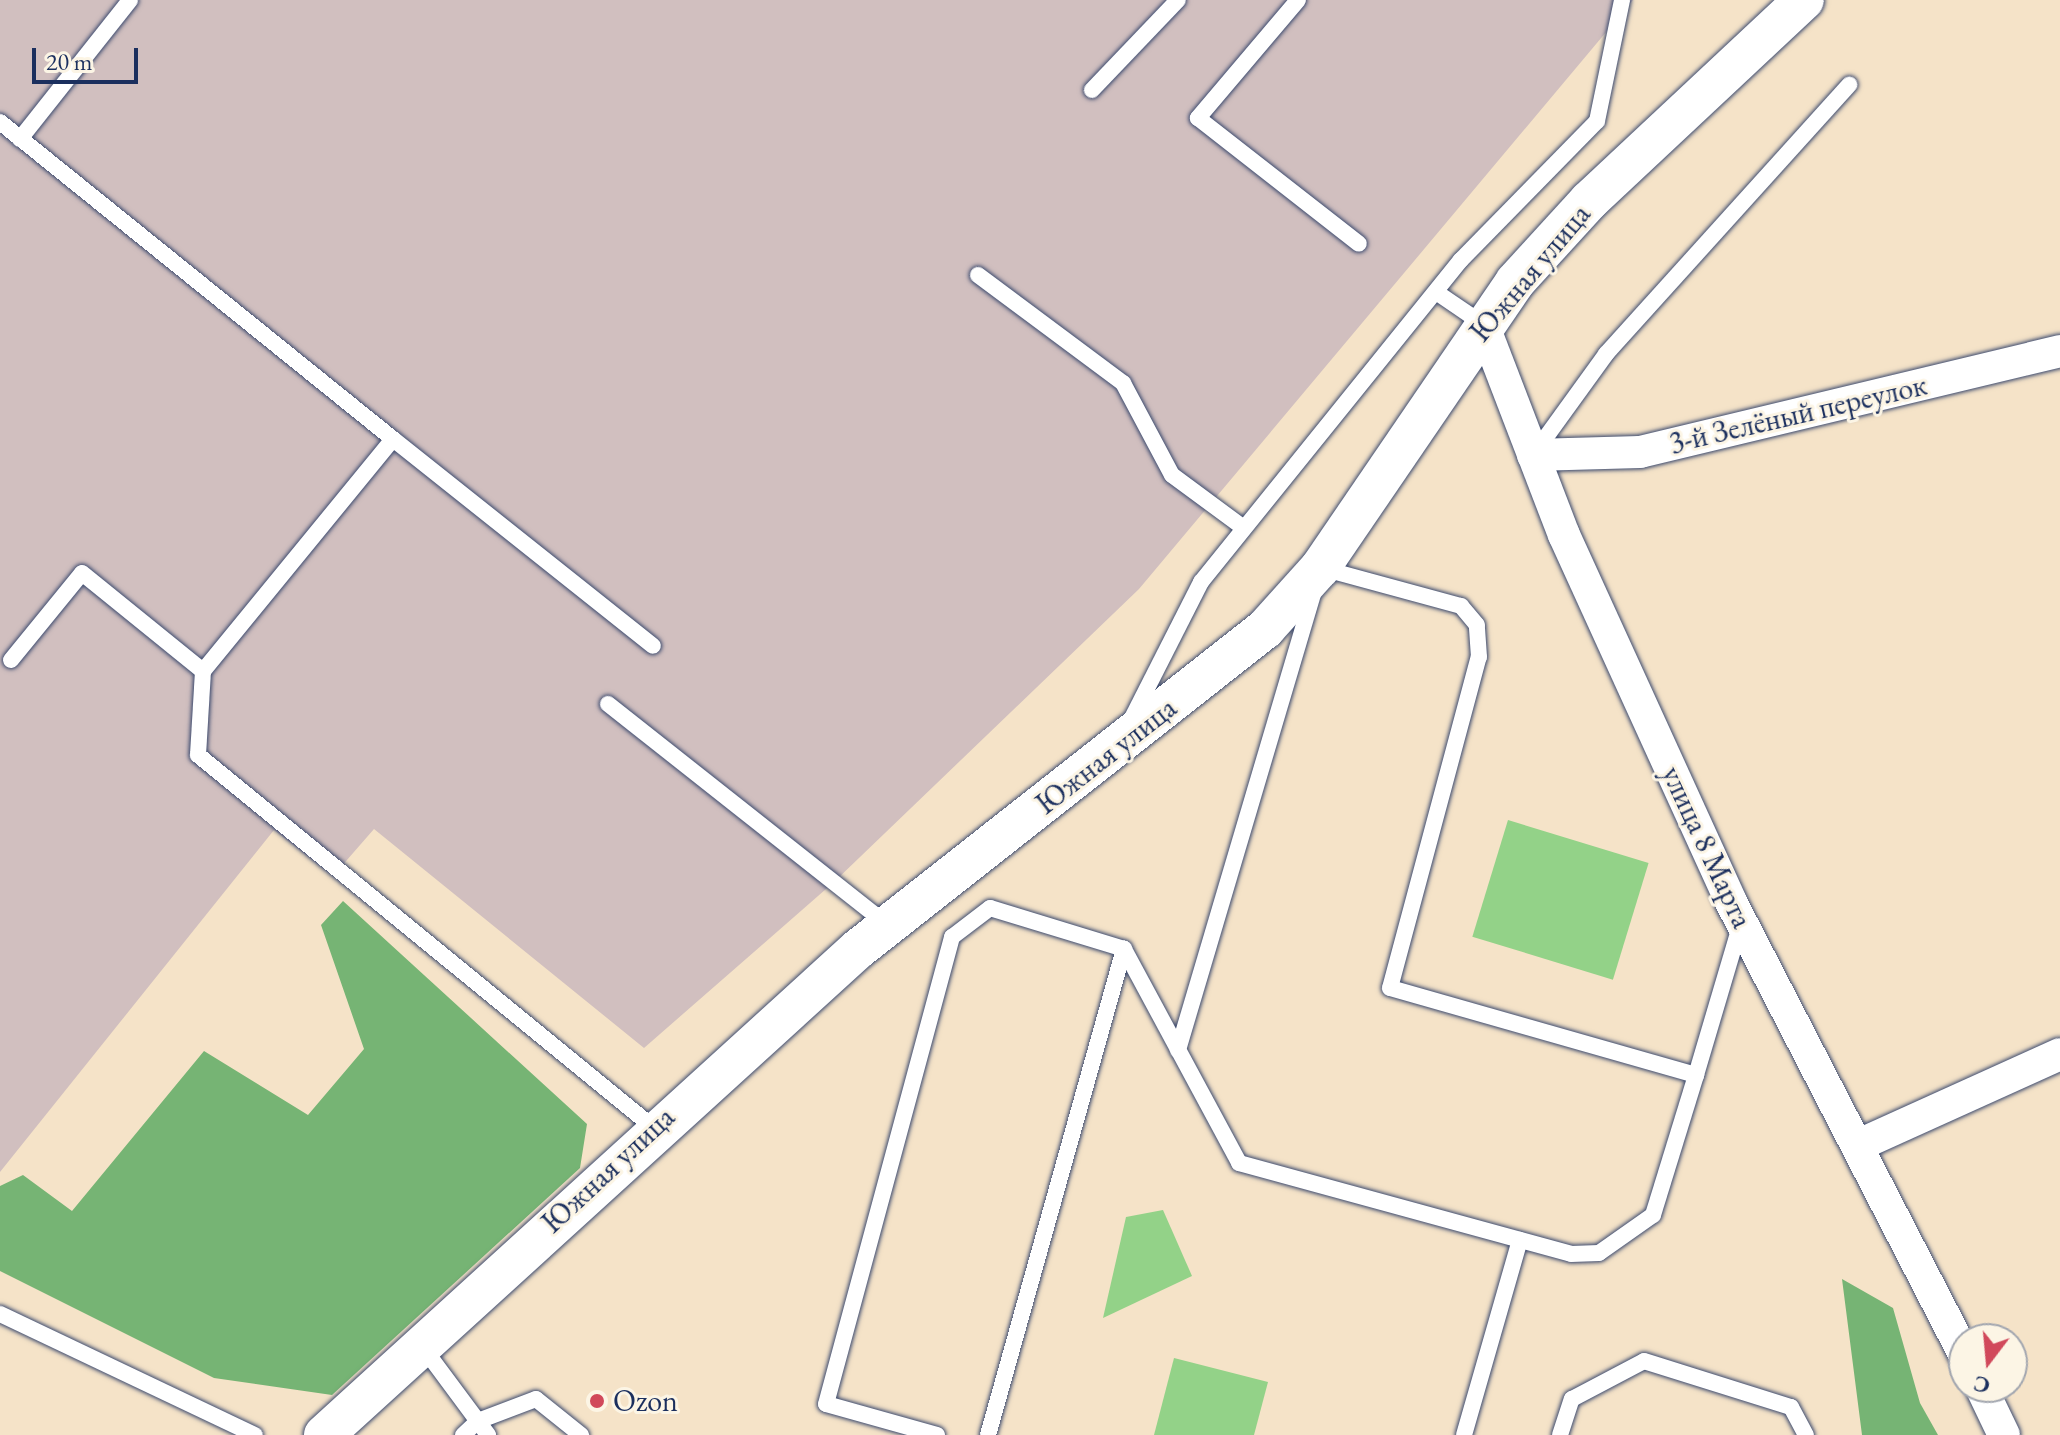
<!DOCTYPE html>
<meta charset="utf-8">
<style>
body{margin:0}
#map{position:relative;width:2060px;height:1435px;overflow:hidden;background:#f5e3c8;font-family:"EB Garamond",serif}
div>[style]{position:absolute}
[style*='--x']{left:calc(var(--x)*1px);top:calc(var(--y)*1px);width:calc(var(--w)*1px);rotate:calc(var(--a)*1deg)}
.industrial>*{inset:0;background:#d1bfbf}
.green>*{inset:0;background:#93d288;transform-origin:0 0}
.forest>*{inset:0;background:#76b474}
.roads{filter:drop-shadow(0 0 2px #3c4a6e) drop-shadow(0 0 2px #3c4a6e)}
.service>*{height:16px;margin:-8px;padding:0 8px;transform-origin:8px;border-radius:8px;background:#fff}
.minor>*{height:32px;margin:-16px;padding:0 16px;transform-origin:16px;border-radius:16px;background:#fff}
.tertiary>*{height:40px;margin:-20px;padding:0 20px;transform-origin:20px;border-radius:20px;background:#fff}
.dots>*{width:22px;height:22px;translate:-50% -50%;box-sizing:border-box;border:4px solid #fcf5e5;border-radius:50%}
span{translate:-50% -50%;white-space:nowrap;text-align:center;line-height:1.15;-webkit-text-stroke:6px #fcf5e5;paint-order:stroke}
.street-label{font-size:30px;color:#1b2f5e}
.poi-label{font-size:30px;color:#1b2f5e}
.left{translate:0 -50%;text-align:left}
.north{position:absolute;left:1948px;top:1323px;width:80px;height:80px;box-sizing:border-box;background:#fcf5e5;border:2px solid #a2a6af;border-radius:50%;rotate:196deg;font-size:22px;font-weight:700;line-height:32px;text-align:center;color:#1b2f5e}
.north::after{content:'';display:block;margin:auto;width:28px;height:36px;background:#d1495b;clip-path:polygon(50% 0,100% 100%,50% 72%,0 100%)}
.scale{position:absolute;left:32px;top:48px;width:106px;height:36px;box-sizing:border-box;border:4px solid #1b2f5e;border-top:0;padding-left:10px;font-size:24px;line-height:28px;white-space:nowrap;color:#1b2f5e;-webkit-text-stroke:6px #fcf5e5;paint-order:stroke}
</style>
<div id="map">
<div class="industrial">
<div style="clip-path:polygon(0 0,1633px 0,1139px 589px,834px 882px,644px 1048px,374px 829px,333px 876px,274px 830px,0 1172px)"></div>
</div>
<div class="green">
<div style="left:1508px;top:820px;width:147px;height:122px;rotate:17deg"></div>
<div style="clip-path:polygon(1163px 1210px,1192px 1276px,1103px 1318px,1126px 1217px)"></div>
<div style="clip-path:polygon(1174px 1358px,1268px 1382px,1254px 1435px,1154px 1435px)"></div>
</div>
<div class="forest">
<div style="clip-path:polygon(343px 901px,587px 1124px,580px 1168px,332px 1395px,214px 1378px,0 1271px,0 1186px,23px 1175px,72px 1211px,204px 1051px,308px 1115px,364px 1049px,321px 925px)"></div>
<div style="clip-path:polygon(1842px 1279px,1893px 1308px,1920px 1403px,1938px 1435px,1862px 1435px)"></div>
</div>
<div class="roads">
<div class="service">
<div style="--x:1298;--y:0;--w:155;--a:130.3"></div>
<div style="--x:1198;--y:118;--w:204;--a:38"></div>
<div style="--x:1092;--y:90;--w:124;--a:-46.3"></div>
<div style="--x:0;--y:122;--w:505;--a:38.89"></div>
<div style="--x:393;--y:439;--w:300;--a:129.3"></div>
<div style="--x:203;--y:671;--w:84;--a:93.4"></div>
<div style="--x:198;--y:755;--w:589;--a:39.28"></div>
<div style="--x:20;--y:139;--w:177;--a:-51.6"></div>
<div style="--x:978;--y:275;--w:181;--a:36.7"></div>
<div style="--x:1123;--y:383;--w:104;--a:62"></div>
<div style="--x:1172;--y:475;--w:89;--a:36.4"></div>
<div style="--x:1436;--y:292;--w:57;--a:34.2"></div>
<div style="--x:393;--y:439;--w:332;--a:38.5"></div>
<div style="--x:1533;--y:455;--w:125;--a:-54.1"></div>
<div style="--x:1606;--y:354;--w:363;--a:-47.9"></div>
<div style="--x:11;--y:660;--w:112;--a:-50.8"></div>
<div style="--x:82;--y:573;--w:156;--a:39"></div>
<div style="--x:608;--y:704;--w:355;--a:38.3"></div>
<div style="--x:1131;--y:720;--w:155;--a:-63.1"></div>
<div style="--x:1201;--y:582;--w:414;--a:-51.1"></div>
<div style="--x:1461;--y:260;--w:194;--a:-45.6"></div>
<div style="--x:1597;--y:121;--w:124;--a:-78.3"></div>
<div style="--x:1178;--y:1050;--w:477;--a:-73.5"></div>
<div style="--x:1696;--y:1075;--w:159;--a:-73.5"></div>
<div style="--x:0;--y:1314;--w:282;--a:25.4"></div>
<div style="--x:422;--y:1346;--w:111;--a:53.4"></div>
<div style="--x:463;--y:1435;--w:21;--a:-43"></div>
<div style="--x:478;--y:1421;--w:62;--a:-20.8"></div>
<div style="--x:536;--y:1399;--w:58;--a:38.7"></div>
<div style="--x:937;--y:1435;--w:115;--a:-164.4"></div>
<div style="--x:826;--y:1404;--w:484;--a:-74.9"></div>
<div style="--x:952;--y:937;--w:48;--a:-37.3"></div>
<div style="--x:990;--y:908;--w:140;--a:17"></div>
<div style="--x:1124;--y:949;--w:243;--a:61.7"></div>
<div style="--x:1239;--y:1163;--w:344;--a:15.3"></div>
<div style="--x:1571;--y:1254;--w:28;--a:-2"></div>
<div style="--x:1599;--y:1253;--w:66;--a:-35.1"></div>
<div style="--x:1653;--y:1215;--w:146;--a:-72.9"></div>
<div style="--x:1696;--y:1075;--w:318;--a:-164.1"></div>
<div style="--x:1390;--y:988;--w:343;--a:-75"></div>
<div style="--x:1479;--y:657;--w:32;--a:-94"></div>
<div style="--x:1477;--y:625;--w:25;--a:-130"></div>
<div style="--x:1461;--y:606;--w:145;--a:-164.8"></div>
<div style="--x:988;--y:1435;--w:505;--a:-74.37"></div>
<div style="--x:1464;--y:1435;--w:203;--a:-74"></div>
<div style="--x:1560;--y:1435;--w:38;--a:-72"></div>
<div style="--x:1572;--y:1399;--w:81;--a:-27.8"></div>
<div style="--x:1644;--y:1361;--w:154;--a:17.4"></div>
<div style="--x:1791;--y:1407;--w:32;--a:62"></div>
</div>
<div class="minor">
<div style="--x:1483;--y:324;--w:226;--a:69"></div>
<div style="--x:1564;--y:535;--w:403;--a:65.5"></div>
<div style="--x:1731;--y:902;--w:509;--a:62.73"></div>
<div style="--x:1533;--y:455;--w:107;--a:-1.6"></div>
<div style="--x:1640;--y:452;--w:432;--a:-13.5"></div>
<div style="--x:1861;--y:1144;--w:218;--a:-24.3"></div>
<div style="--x:1981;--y:1387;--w:53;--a:64.4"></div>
</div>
<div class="tertiary">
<div style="--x:324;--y:1435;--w:722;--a:-42.31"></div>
<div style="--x:858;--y:949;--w:518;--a:-38.18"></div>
<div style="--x:1265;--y:629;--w:82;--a:-48"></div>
<div style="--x:1320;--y:568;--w:346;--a:-55.7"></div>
<div style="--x:1515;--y:282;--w:110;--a:-47.6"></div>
<div style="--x:1589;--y:201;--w:294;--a:-43.1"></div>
</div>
</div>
<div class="dots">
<div style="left:597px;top:1401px;background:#d1495b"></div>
</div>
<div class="street-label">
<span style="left:1530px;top:273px;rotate:-50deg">Южная улица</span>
<span style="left:1798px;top:414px;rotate:-13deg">3-й Зелёный переулок</span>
<span style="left:1106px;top:756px;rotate:-38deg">Южная улица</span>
<span style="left:1707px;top:847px;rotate:65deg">улица 8 Марта</span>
<span style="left:608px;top:1170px;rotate:-43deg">Южная улица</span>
</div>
<div class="poi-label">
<span class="left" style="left:613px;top:1401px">Ozon</span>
</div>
<div class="north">С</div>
<div class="scale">20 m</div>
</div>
